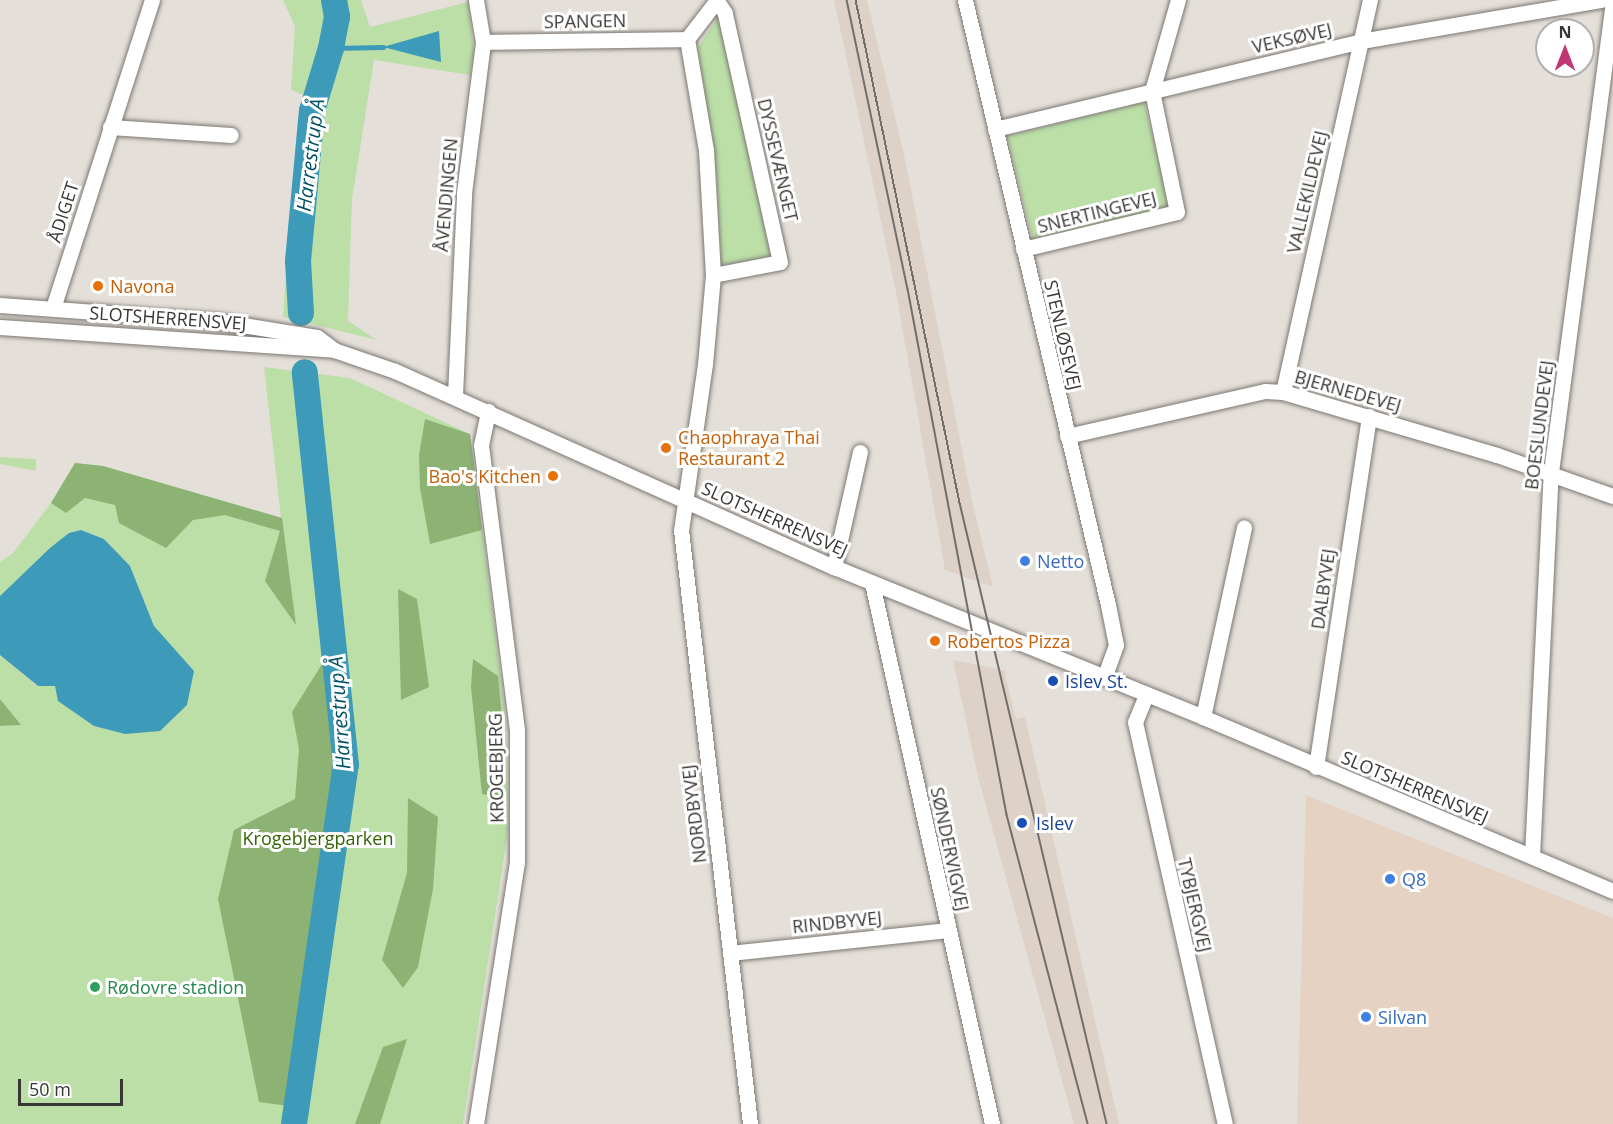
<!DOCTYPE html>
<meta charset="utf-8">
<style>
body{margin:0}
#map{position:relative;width:1613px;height:1124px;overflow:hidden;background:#e5dfd9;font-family:"Open Sans",sans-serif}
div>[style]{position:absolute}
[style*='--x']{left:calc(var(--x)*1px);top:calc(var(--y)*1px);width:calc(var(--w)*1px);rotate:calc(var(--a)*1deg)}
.commercial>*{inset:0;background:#e6d2c3}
.built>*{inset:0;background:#ded2c8}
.green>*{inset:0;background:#bbdfa7;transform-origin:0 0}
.forest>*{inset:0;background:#8cb374}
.water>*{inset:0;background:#3e9ab9}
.stream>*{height:4.5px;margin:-2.25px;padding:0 2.25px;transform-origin:2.25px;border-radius:2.25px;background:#3e9ab9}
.river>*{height:26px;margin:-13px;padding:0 13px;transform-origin:13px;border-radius:13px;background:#3e9ab9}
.roads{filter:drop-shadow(0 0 2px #7c7772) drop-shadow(0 0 2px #7c7772)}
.minor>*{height:15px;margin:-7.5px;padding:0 7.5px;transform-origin:7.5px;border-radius:7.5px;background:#fff}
.tram>*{height:1.5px;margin:-0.75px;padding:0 0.75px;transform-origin:0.75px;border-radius:0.75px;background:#716e6b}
.dots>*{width:16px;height:16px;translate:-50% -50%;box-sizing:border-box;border:3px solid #fff;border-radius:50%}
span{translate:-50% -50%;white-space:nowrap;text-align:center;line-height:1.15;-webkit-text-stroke:6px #fff;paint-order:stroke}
.street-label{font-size:18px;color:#393735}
.food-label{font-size:18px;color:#c56008}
.left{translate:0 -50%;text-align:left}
.right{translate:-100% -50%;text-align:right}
.shop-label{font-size:18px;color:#366cbe}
.transit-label{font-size:18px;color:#164399}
.park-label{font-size:18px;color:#346304}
.leisure-label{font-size:18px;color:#27864d}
.water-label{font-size:20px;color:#005066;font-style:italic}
.north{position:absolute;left:1535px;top:18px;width:60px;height:60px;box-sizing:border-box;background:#fff;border:2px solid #b0afae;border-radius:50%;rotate:0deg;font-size:16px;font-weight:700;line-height:24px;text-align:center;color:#393735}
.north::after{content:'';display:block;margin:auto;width:21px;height:27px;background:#c13773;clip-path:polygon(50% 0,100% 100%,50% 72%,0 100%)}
.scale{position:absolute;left:18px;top:1079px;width:105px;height:27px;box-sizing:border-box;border:3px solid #393735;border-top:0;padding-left:8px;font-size:18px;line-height:21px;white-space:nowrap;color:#393735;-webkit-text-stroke:4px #fff;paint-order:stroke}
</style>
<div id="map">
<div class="commercial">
<div style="clip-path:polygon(1306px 795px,1613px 918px,1613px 1124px,1297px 1124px)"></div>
</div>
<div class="built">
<div style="clip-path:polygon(834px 0,867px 0,904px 154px,972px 501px,993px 587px,945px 570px,896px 292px)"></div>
<div style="clip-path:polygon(953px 660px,1004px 670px,1016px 719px,1025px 717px,1119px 1124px,1074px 1124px,978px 777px)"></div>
</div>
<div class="green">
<div style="clip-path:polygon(283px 0,361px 0,370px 27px,468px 2px,474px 54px,470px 75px,374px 60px,352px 199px,348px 321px,377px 340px,283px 317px,292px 190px,304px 95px,291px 90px,295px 27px)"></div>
<div style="clip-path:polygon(720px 15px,771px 258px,721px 265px,717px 178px,698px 47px)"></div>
<div style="left:1144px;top:102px;width:109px;height:141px;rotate:76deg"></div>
<div style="clip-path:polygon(264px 367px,350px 378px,470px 434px,506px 722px,508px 831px,463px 1124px,0 1124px,0 726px,20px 725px,0 699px,0 655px,37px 686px,55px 686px,59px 701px,94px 726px,125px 734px,194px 672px,154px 626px,130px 566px,104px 539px,81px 530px,69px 533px,0 596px,0 562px,13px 553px,51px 503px,75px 463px,103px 466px,281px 518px)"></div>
<div style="clip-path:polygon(0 457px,36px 459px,36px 471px,0 464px)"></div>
</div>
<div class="forest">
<div style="clip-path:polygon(425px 419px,470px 434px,482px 530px,430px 544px,420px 488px,419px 455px)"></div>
<div style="clip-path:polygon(75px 463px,103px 466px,282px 518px,296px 625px,265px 581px,280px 531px,225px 515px,193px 520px,166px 548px,119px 523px,115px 505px,85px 498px,66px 513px,51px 503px)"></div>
<div style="clip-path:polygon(398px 589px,417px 599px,429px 687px,401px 700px)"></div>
<div style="clip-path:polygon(327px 656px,338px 771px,289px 1106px,259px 1102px,218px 899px,234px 830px,295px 799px,299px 749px,292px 712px)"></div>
<div style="clip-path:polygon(473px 659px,498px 676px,504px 738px,502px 798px,482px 794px,471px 687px)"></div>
<div style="clip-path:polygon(0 699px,21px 725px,0 726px)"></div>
<div style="clip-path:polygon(408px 798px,438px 817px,433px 889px,418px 967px,403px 988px,382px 960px,407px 873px)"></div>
<div style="clip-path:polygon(407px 1039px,380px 1124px,355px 1124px,383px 1047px)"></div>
</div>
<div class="water">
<div style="clip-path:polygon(439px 31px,441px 62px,383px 47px)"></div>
<div style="clip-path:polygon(81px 530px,104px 539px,130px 566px,154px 626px,194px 671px,187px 705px,160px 731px,125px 734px,94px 726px,58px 701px,55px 686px,38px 686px,0 655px,0 596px,50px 548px,69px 533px)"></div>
</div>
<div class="stream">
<div style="--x:331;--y:48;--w:52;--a:-1.1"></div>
</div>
<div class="river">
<div style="--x:301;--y:313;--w:52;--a:-93.3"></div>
<div style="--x:298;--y:261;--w:151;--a:-84.7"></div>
<div style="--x:312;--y:111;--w:66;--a:-73.2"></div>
<div style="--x:331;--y:48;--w:32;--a:-79"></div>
<div style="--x:337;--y:17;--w:17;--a:-100"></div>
<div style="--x:294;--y:1124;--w:363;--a:-81.8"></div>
<div style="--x:346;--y:765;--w:395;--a:-96"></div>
</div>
<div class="roads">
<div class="minor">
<div style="--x:717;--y:0;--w:49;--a:127.6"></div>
<div style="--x:687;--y:39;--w:113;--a:80.3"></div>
<div style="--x:706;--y:150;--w:125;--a:86.8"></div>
<div style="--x:713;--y:275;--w:89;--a:95.1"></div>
<div style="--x:705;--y:364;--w:168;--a:98.2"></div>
<div style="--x:681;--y:530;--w:598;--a:83.37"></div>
<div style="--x:965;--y:0;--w:622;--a:76.7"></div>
<div style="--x:1108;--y:605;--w:41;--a:78.7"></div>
<div style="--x:1116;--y:645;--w:35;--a:110"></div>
<div style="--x:483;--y:42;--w:204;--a:-0.8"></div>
<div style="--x:110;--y:127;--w:121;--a:3.8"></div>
<div style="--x:995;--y:129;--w:376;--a:-13.5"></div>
<div style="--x:1361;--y:41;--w:244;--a:-9.7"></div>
<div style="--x:1023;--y:249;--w:158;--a:-13.5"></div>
<div style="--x:1177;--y:212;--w:124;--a:-101.7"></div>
<div style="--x:1152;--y:91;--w:95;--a:-74.1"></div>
<div style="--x:713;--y:275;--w:68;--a:-11"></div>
<div style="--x:780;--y:262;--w:255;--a:-102.5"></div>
<div style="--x:725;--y:13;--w:14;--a:-124"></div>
<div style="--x:0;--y:305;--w:219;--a:4.2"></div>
<div style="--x:218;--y:321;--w:100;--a:9.2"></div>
<div style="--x:317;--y:337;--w:21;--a:37"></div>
<div style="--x:53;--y:308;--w:324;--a:-72.2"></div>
<div style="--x:0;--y:327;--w:335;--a:3.9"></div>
<div style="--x:334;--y:350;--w:65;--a:19"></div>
<div style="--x:395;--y:371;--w:481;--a:24.1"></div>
<div style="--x:834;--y:567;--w:398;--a:22.1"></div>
<div style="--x:1203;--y:717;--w:445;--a:23"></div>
<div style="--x:1283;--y:392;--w:402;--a:-77.5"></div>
<div style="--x:455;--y:395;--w:202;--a:-87.4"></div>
<div style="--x:464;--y:193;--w:152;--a:-82.8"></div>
<div style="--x:483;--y:42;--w:43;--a:-99.5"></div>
<div style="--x:1067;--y:436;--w:203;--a:-12.8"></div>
<div style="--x:1265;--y:391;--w:18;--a:3"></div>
<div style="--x:1283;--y:392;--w:223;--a:16.4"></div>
<div style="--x:1497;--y:455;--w:123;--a:19.5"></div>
<div style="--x:834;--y:567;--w:118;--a:-77.3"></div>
<div style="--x:872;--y:583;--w:554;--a:77.49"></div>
<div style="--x:1146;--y:695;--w:29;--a:112"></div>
<div style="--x:1135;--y:722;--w:412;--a:77.4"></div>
<div style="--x:1203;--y:717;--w:194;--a:-77.8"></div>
<div style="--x:1316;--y:767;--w:355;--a:-81.4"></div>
<div style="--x:1532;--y:856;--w:384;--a:-87.2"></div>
<div style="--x:1551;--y:472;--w:476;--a:-82.5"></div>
<div style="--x:730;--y:953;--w:219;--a:-6"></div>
<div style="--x:476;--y:1124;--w:265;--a:-81.1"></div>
<div style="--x:517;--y:862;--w:132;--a:-90"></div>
<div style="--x:517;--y:730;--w:287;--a:-97.2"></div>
<div style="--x:481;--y:445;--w:35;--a:-78"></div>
</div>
</div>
<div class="tram">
<div style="--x:847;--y:0;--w:295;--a:78.1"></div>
<div style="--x:908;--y:289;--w:535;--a:79.34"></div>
<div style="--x:1007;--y:815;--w:319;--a:75.3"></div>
<div style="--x:856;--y:0;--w:514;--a:78.32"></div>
<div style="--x:960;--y:503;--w:638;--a:76.68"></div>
</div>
<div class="dots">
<div style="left:98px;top:286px;background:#e8710a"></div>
<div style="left:666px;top:448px;background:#e8710a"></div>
<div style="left:553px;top:476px;background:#e8710a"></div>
<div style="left:1025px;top:561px;background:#3f7fe0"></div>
<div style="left:935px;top:641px;background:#e8710a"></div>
<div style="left:1053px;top:681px;background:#1a4fb4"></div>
<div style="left:1022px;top:823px;background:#1a4fb4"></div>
<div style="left:1390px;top:879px;background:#3f7fe0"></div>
<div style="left:95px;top:987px;background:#2e9e5b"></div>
<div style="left:1366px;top:1017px;background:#3f7fe0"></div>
</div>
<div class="street-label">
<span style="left:585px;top:21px;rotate:-1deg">SPANGEN</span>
<span style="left:1292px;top:38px;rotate:-13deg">VEKSØVEJ</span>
<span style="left:778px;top:160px;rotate:77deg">DYSSEVÆNGET</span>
<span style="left:1307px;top:192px;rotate:-77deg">VALLEKILDEVEJ</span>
<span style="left:446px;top:195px;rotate:-85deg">ÅVENDINGEN</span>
<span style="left:63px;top:212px;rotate:-72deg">ÅDIGET</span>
<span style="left:1097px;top:212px;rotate:-14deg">SNERTINGEVEJ</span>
<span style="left:168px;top:318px;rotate:4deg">SLOTSHERRENSVEJ</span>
<span style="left:1063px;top:335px;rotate:77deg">STENLØSEVEJ</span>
<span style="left:1348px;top:391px;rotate:16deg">BJERNEDEVEJ</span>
<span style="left:1539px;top:425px;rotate:-83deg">BOESLUNDEVEJ</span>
<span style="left:775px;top:519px;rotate:24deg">SLOTSHERRENSVEJ</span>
<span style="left:1323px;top:589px;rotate:-82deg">DALBYVEJ</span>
<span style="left:496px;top:768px;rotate:-91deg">KROGEBJERG</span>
<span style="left:1415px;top:787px;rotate:23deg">SLOTSHERRENSVEJ</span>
<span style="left:694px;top:814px;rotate:-97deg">NORDBYVEJ</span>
<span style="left:950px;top:849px;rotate:78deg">SØNDERVIGVEJ</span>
<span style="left:1195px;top:905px;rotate:77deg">TYBJERGVEJ</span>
<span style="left:837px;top:922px;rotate:-6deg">RINDBYVEJ</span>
</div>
<div class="food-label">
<span class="left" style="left:110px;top:286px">Navona</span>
<span class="left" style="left:678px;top:448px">Chaophraya Thai<br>Restaurant 2</span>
<span class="right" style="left:541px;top:476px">Bao's Kitchen</span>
<span class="left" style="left:947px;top:641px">Robertos Pizza</span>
</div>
<div class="shop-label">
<span class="left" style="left:1037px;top:561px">Netto</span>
<span class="left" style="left:1402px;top:879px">Q8</span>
<span class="left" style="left:1378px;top:1017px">Silvan</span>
</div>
<div class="transit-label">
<span class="left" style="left:1065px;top:681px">Islev St.</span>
<span class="left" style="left:1036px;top:823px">Islev</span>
</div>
<div class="park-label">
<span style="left:318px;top:838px">Krogebjergparken</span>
</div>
<div class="leisure-label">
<span class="left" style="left:107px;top:987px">Rødovre stadion</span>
</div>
<div class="water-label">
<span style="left:310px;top:155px;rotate:-83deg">Harrestrup Å</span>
<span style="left:339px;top:713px;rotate:-94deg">Harrestrup Å</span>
</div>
<div class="north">N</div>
<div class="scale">50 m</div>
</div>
